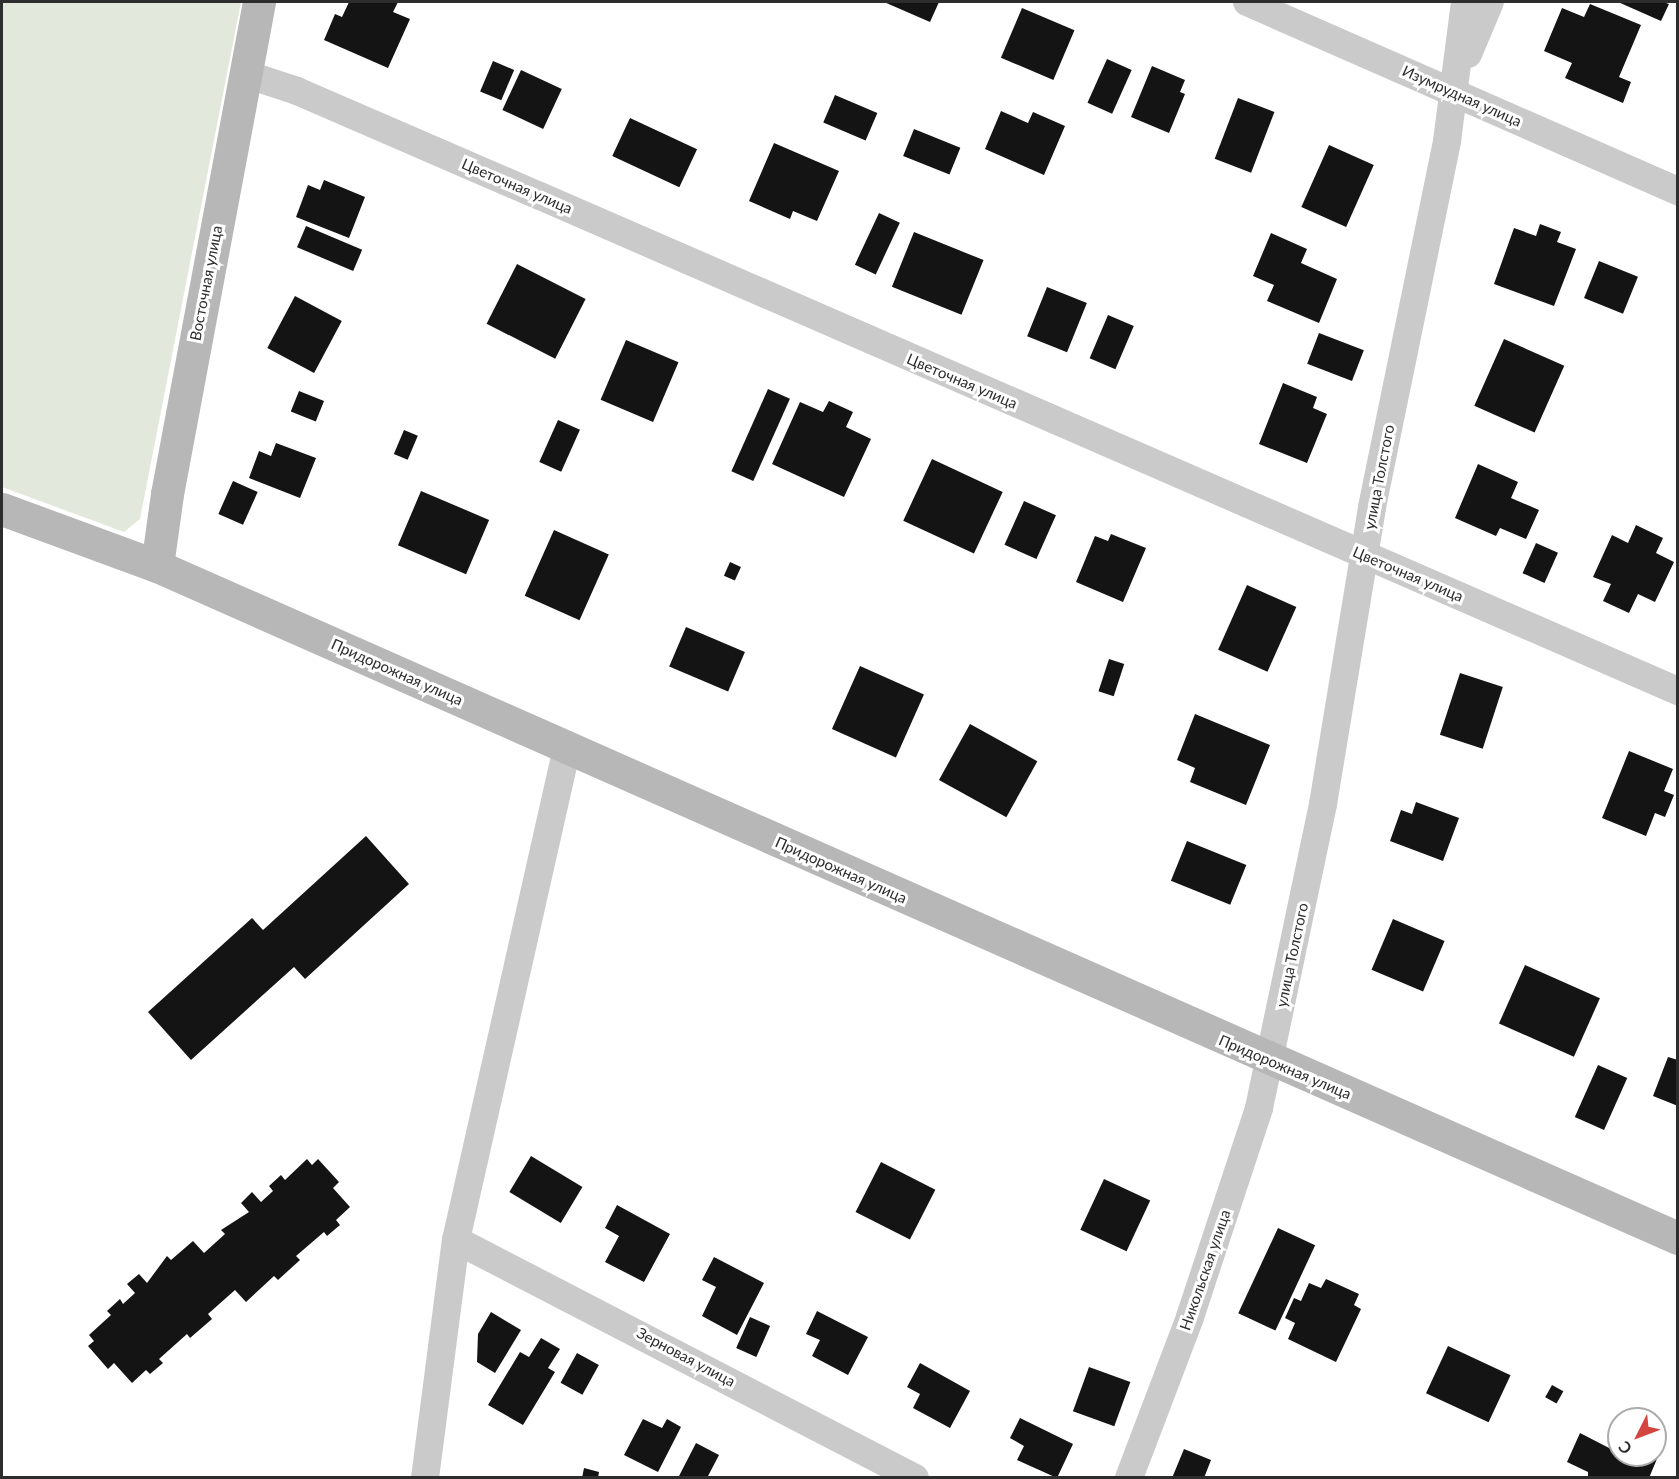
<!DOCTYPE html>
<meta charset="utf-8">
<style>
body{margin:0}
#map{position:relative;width:1679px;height:1479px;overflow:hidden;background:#fff;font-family:Lato,sans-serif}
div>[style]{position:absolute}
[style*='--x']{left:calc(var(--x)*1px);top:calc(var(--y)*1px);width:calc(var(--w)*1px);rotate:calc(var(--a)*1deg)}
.green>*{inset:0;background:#e2e9dc}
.building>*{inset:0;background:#141414;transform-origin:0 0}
.street>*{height:28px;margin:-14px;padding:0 14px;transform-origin:14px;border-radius:14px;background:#cacaca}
.secondary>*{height:33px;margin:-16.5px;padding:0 16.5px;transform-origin:16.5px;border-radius:16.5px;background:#b7b7b7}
span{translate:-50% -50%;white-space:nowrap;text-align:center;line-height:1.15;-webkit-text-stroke:6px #fff;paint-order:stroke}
.street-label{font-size:15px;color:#2d2d2d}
.frame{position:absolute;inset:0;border:3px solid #2d2d2d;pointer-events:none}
.north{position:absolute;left:1607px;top:1407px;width:60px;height:60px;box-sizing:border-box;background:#fff;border:2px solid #ababab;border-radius:50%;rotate:228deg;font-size:16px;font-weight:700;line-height:24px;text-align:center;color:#2d2d2d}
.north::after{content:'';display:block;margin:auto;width:21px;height:27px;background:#d4453f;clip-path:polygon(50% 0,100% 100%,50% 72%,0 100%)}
</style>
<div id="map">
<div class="green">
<div style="clip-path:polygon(2px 2px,241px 2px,140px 519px,124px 532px,2px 487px)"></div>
</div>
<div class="building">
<div style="clip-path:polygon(349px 2px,398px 2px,393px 12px,410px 19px,388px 68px,324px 40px,335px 14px,342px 17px)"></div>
<div style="clip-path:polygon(884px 2px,939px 2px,930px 22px)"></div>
<div style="clip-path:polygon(1618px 2px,1663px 2px,1669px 4px,1661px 21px)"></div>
<div style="clip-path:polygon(1590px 4px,1641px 25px,1619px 77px,1631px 82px,1623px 103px,1565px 78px,1572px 63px,1544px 51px,1562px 8px,1584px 17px)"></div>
<div style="left:1022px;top:8px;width:57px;height:54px;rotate:23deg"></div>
<div style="left:1107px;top:59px;width:27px;height:48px;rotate:24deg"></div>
<div style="left:493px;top:61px;width:23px;height:33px;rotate:23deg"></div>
<div style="clip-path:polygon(1152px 66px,1185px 80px,1180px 92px,1185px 94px,1169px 133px,1131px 117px)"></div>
<div style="left:521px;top:70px;width:45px;height:44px;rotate:25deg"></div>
<div style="left:835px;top:95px;width:46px;height:30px;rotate:23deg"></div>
<div style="left:1238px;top:98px;width:39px;height:65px;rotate:21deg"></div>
<div style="clip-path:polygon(1001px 111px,1028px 123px,1033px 112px,1065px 126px,1044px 175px,985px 149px)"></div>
<div style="left:630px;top:118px;width:74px;height:42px;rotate:25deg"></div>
<div style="left:914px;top:129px;width:50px;height:29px;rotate:22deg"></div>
<div style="clip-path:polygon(774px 143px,839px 171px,817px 221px,793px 211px,790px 219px,749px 201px)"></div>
<div style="left:1329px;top:145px;width:49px;height:68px;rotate:24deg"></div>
<div style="clip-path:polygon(324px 180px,365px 197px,349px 238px,296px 217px,308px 185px,320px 190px)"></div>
<div style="left:879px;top:213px;width:23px;height:57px;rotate:25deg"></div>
<div style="clip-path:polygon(1540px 224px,1561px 232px,1557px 242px,1576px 249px,1554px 306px,1494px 284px,1514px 228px,1536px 236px)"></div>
<div style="left:306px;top:226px;width:61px;height:23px;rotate:23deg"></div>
<div style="left:914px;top:232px;width:75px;height:59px;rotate:22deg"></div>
<div style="clip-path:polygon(1271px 233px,1307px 249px,1301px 263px,1337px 279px,1319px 323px,1267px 301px,1274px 285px,1253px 276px)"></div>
<div style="left:1599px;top:261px;width:42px;height:40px;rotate:22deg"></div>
<div style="left:517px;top:264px;width:77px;height:67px;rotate:27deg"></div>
<div style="left:1047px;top:287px;width:43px;height:53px;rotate:22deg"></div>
<div style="left:295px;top:296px;width:53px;height:59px;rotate:28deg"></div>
<div style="left:1108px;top:315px;width:28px;height:47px;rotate:23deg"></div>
<div style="left:1319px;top:333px;width:48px;height:33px;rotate:21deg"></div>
<div style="left:1504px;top:339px;width:66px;height:73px;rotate:24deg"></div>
<div style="left:626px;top:340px;width:57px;height:65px;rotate:23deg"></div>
<div style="clip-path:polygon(1283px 383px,1317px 397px,1313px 408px,1327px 414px,1307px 463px,1259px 444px)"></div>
<div style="left:768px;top:389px;width:24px;height:90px;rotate:24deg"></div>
<div style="left:299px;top:391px;width:27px;height:22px;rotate:22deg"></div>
<div style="clip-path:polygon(829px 401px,853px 412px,846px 427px,871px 439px,844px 497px,772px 464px,800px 402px,823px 412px)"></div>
<div style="left:558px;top:420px;width:24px;height:46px;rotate:24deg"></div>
<div style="left:404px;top:430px;width:15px;height:26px;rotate:23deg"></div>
<div style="clip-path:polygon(276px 443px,316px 458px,300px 498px,249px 478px,259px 451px,271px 456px)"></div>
<div style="left:932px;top:459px;width:78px;height:68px;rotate:25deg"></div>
<div style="clip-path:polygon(1478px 464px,1518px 482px,1511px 498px,1539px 510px,1526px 539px,1500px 528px,1496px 536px,1455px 518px)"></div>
<div style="left:233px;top:481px;width:27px;height:36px;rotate:24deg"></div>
<div style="left:421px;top:491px;width:74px;height:59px;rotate:23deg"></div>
<div style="left:1024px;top:501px;width:35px;height:48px;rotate:24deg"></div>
<div style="clip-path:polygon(1636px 525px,1663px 538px,1656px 553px,1674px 562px,1655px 602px,1638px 594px,1629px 613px,1603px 601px,1611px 584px,1593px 577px,1612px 535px,1628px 543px)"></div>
<div style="left:554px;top:530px;width:60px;height:72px;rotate:24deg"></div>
<div style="clip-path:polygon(1111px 534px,1146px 548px,1123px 602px,1076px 582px,1095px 536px,1108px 541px)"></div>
<div style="left:1536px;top:543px;width:24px;height:33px;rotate:24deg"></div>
<div style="left:730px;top:562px;width:12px;height:15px;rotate:24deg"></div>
<div style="left:1247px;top:585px;width:54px;height:71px;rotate:24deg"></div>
<div style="left:686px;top:627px;width:64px;height:43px;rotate:23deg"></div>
<div style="left:1109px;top:659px;width:16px;height:34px;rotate:18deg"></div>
<div style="left:860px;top:666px;width:70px;height:69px;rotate:24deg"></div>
<div style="left:1460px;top:673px;width:45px;height:65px;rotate:18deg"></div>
<div style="clip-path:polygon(1195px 714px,1270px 745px,1246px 805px,1190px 782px,1195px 768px,1177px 760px)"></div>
<div style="left:970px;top:724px;width:77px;height:64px;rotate:29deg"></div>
<div style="clip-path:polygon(1629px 751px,1673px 769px,1664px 791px,1674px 795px,1665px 817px,1655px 813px,1646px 836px,1602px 818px)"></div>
<div style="clip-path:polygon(1416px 802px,1459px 818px,1443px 861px,1390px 841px,1401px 810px,1412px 814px)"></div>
<div style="clip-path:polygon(366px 836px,409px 884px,305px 979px,294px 967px,191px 1060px,148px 1012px,252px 918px,263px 930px)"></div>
<div style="left:1187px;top:841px;width:64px;height:43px;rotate:22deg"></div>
<div style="left:1393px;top:919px;width:56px;height:55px;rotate:23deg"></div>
<div style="left:1525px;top:965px;width:82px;height:64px;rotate:24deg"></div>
<div style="clip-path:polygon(1668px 1057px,1678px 1060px,1678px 1106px,1653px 1096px)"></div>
<div style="left:1598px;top:1065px;width:32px;height:57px;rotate:24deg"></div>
<div style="left:531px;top:1156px;width:60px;height:42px;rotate:31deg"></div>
<div style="clip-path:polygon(307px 1159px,312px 1165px,318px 1159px,339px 1182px,333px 1188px,350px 1207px,336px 1220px,340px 1225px,327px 1236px,324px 1232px,296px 1256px,300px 1260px,278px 1280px,274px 1276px,246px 1302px,235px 1290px,208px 1314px,212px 1319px,190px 1338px,187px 1334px,159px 1359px,163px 1363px,150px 1374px,146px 1370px,132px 1383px,114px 1363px,108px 1369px,88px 1346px,94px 1341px,89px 1335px,111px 1315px,107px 1311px,120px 1299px,123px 1304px,135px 1293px,127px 1284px,139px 1274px,147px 1283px,167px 1256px,171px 1260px,193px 1241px,204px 1253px,225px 1234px,221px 1230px,249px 1212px,241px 1203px,252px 1192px,261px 1202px,273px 1191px,269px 1186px,281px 1175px,285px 1180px)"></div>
<div style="left:881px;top:1162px;width:61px;height:56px;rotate:27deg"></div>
<div style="left:1104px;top:1179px;width:51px;height:56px;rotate:25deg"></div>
<div style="clip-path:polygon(617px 1205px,670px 1234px,644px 1282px,605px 1262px,619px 1236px,605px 1228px)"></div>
<div style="left:1278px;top:1228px;width:41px;height:94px;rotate:25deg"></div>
<div style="clip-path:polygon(714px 1257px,764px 1283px,737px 1335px,702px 1316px,716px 1287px,702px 1280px)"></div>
<div style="clip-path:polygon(1326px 1279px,1359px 1294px,1354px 1305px,1361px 1309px,1336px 1362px,1288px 1339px,1295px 1323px,1285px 1318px,1294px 1298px,1301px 1301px,1309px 1283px,1321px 1288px)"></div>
<div style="clip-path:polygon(817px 1311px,868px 1337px,848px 1375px,812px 1356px,820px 1340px,806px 1334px)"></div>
<div style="clip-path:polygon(491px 1312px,521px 1330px,495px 1373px,477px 1362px,478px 1334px)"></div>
<div style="left:750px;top:1317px;width:22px;height:34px;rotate:24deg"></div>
<div style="clip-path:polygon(541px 1338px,560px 1349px,548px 1368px,555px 1372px,523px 1425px,488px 1405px,520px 1352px,529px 1357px)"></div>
<div style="left:1448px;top:1346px;width:69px;height:52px;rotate:25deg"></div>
<div style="left:577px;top:1353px;width:25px;height:34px;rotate:29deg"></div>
<div style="clip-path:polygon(920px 1363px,970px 1391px,950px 1428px,913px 1408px,920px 1394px,907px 1387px)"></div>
<div style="left:1089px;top:1367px;width:44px;height:47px;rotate:20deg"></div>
<div style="left:1552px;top:1385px;width:13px;height:14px;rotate:29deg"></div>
<div style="clip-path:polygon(1020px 1418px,1073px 1444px,1057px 1478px,1017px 1460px,1024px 1446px,1010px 1438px)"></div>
<div style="clip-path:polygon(643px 1419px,662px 1428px,667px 1419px,681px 1427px,658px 1472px,624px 1455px)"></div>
<div style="clip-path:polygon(1580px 1433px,1613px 1450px,1619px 1437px,1619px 1455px,1659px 1454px,1649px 1478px,1588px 1478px,1588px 1472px,1567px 1462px)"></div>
<div style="clip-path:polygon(696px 1443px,719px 1455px,707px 1478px,678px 1478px)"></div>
<div style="clip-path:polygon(1184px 1449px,1211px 1460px,1204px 1478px,1172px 1478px)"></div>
<div style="clip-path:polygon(584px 1468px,599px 1472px,598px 1478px,582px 1478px)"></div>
</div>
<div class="street">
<div style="--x:1247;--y:2;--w:471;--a:23.7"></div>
<div style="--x:1468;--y:54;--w:56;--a:-67.1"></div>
<div style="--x:246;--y:74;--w:54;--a:18.4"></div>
<div style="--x:297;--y:91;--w:265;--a:23.4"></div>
<div style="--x:540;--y:196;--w:1241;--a:23.51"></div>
<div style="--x:456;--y:1240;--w:517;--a:27.41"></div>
<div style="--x:425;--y:1478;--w:240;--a:-82.6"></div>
<div style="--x:456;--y:1240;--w:504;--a:-77.29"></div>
<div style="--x:1129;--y:1478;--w:172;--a:-69.2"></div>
<div style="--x:1190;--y:1317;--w:220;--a:-71.7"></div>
<div style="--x:1259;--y:1108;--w:311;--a:-78.1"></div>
<div style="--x:1323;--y:804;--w:301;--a:-80.6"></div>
<div style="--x:1372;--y:507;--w:374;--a:-78.4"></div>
<div style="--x:1447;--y:141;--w:140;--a:-82.6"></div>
</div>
<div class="secondary">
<div style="--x:2;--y:509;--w:165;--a:20.2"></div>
<div style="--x:157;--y:566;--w:1663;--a:23.84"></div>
<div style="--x:157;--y:566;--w:73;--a:-82.1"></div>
<div style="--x:167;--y:494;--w:501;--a:-79.41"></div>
</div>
<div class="street-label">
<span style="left:1462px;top:96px;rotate:24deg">Изумрудная улица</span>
<span style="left:517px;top:186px;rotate:23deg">Цветочная улица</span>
<span style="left:206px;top:283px;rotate:-79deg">Восточная улица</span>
<span style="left:962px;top:381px;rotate:23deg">Цветочная улица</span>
<span style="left:1379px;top:477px;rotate:-79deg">улица Толстого</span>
<span style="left:1408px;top:574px;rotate:23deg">Цветочная улица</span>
<span style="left:397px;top:672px;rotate:24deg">Придорожная улица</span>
<span style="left:841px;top:870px;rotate:24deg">Придорожная улица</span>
<span style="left:1292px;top:955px;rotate:-78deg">улица Толстого</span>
<span style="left:1285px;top:1067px;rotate:23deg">Придорожная улица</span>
<span style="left:1205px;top:1270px;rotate:-71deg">Никольская улица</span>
<span style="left:686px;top:1357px;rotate:28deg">Зерновая улица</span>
</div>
<div class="frame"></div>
<div class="north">С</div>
</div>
